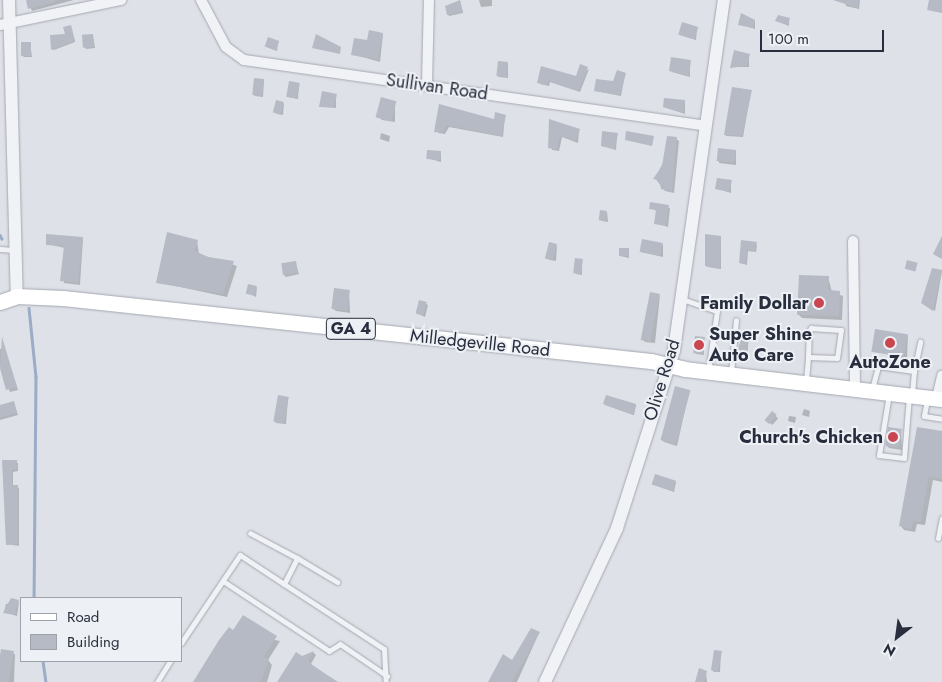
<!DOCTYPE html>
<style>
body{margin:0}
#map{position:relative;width:942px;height:682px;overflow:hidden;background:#dee1e7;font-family:Jost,sans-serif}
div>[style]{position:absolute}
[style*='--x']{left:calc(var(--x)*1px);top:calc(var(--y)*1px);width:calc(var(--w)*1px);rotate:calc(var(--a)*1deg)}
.shadow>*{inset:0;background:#0003;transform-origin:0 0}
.stream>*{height:2.5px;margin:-1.25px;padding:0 1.25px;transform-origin:1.25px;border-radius:1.25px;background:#9aacc6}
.building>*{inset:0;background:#b5bac4;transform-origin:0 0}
.roads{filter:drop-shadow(0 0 1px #a4a8b1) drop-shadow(0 0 1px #a4a8b1)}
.service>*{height:5px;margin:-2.5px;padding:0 2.5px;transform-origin:2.5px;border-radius:2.5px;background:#f1f2f6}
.minor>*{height:10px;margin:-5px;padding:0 5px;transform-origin:5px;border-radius:5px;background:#f1f2f6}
.tertiary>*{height:12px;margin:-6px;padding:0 6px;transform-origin:6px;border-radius:6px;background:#f1f2f6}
.primary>*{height:15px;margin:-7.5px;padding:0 7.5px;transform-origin:7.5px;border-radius:7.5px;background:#fff}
.dots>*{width:14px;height:14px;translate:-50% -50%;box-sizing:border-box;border:2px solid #edf0f5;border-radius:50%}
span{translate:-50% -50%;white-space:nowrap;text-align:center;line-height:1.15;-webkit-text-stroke:4px #edf0f5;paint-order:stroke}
.shield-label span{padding:1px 4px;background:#edf0f5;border:1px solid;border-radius:4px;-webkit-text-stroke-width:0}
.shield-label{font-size:16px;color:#282e3d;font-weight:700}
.street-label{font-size:18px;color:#282e3d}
.poi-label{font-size:18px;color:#282e3d;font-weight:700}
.right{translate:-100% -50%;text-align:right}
.left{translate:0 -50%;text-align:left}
.legend{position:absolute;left:20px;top:597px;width:162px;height:65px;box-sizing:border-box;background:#edf0f5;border:1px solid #9ea2ab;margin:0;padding:6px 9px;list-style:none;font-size:15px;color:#282e3d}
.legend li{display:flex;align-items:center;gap:10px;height:25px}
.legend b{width:25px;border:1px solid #9ea2ab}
.north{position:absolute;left:872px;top:612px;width:50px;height:50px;-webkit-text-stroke:4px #edf0f5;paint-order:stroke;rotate:210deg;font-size:14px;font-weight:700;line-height:20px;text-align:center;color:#282e3d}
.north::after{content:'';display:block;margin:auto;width:18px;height:22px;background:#282e3d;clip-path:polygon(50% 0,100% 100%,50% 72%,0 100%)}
.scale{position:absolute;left:760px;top:30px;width:124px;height:22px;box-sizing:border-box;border:2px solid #282e3d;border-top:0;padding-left:6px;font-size:15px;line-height:18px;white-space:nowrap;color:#282e3d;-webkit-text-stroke:4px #edf0f5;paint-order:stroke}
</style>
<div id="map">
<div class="shadow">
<div style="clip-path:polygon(27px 0,74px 0,32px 11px)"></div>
<div style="clip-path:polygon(479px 0,492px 0,492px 6px,481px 7px)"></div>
<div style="clip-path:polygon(845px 0,860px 0,859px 9px,846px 6px)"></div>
<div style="clip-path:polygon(460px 1px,463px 13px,449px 16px,448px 14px)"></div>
<div style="clip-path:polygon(789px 19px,789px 26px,777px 21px)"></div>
<div style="clip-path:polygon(755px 21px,755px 29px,739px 24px)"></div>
<div style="clip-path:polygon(71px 27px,75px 42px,54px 50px,52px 49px)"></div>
<div style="clip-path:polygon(697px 28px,696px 40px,680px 35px)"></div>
<div style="clip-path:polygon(383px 34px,380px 62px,352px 54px,368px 42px)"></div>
<div style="clip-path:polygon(93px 36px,95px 48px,86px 49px,85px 47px)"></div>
<div style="clip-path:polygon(278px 42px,277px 51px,267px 47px)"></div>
<div style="clip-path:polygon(30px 43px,32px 57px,24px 57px,23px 56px)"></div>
<div style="clip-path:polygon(749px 55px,749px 67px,731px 67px)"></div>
<div style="clip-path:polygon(690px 61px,690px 77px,672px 72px)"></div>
<div style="clip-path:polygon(508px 63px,508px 78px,499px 77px,498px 76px)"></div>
<div style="clip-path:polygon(542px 68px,577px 78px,589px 69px,580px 92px,550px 82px,549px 86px,540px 84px)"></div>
<div style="clip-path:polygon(625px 74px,621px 96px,595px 91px,614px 83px)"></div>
<div style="clip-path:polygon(264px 80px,263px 97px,255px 96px,253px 94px)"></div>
<div style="clip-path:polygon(299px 84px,298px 99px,288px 97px,287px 96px)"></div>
<div style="clip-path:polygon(751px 91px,743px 137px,727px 136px,725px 135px)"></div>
<div style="clip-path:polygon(336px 95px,336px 108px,321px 107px)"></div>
<div style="clip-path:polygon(395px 102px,395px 122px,382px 120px,379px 117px)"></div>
<div style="clip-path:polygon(685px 102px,685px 114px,664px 107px)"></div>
<div style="clip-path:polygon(284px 103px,283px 115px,277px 114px,275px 112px)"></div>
<div style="clip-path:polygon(440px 105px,495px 120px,505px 116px,503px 137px,449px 127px,445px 134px,438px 133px)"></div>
<div style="clip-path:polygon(550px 120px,579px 131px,578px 143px,562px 137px,559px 151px,552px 150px)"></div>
<div style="clip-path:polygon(381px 133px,390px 136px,389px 142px,380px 139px)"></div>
<div style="clip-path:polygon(617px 135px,616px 150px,602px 146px)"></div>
<div style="clip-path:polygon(676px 139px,679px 141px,674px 193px,665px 191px,655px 178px)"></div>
<div style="clip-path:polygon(719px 149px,736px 151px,736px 165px,719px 163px)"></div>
<div style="clip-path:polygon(441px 153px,441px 162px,427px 158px)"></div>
<div style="clip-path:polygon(731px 181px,731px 193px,716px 188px)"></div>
<div style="clip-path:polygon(650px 208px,670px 208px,668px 227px,656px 223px,657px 211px)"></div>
<div style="clip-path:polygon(607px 212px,608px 222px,602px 221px,600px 220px)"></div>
<div style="clip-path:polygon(721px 237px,721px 269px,708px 267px,706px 265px)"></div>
<div style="clip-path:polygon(83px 238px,80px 285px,64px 283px,65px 248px,47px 244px)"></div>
<div style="clip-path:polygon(197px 241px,199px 254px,237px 266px,227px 297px,157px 282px)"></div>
<div style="clip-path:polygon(742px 242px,757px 245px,756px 252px,748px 251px,747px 265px,740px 263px)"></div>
<div style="clip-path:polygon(663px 244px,663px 257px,641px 252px)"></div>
<div style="clip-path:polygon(557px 245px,556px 261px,550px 260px,548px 259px)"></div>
<div style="clip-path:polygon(628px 250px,629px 258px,620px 256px)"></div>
<div style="clip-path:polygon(582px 260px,582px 275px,576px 274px,575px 273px)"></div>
<div style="clip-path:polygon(295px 262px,299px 274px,286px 277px,284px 275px)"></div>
<div style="clip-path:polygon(933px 270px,942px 271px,935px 311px,924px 304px)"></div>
<div style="clip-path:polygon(828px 277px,832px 292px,843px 296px,842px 320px,802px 318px,798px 314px)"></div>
<div style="clip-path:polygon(257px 287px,256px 297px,248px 293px)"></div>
<div style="clip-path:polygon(349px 291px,350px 313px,336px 311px,333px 309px)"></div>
<div style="clip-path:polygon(660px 295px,655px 343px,645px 342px,643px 340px)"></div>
<div style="clip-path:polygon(420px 301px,428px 305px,425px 317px,416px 313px)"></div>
<div style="clip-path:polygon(749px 335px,747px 357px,742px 356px,741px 355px)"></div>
<div style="clip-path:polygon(908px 335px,907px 359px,873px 351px)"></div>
<div style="clip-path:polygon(704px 339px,704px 355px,696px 354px,695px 352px)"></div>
<div style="clip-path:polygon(4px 348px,18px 390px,10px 392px,0 364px,0 349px)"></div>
<div style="clip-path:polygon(689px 392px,677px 446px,664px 442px,661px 439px)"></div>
<div style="clip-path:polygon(607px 396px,636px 405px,634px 415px,605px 405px)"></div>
<div style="clip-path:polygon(288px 398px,286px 424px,276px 423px,275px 421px)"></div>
<div style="clip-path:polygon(14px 403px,18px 415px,0 420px,0 406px)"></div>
<div style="clip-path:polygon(804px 409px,810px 411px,809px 417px,802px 415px)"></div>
<div style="left:772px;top:413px;width:8px;height:9px;rotate:40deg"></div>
<div style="clip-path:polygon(789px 416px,796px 417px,795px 423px,788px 421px)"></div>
<div style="clip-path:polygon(901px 430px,902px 450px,889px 448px,886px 445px)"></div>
<div style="clip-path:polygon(942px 432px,942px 482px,933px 480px,925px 525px,917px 524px,915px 532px,904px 530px,901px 526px)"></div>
<div style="clip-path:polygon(3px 462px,18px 463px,18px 471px,13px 472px,13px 486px,19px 488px,19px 546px,7px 544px)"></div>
<div style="clip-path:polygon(676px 482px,674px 492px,652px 484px)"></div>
<div style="clip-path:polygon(19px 602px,17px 616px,4px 612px,6px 604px)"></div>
<div style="clip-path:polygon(234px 632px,280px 641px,268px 660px,272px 665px,267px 682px,194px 682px)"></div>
<div style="clip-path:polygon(539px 633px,517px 682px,492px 682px,513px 662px)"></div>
<div style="clip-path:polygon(2px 650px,15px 654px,14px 682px,0 682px)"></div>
<div style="clip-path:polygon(313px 652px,316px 655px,311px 664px,336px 682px,279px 682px,302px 657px)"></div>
<div style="clip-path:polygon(721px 652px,720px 672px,714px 672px,712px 670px)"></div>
<div style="clip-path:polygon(706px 672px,707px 682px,696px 682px)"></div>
</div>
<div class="stream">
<div style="--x:0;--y:235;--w:4;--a:63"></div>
<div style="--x:29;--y:308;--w:69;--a:84.2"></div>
<div style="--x:36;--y:377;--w:221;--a:90.5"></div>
<div style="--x:43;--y:661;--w:21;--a:82"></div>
</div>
<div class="building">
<div style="clip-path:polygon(26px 0,55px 0,55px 2px,28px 9px)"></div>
<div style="clip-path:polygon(460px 0,463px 12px,447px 15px,445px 6px)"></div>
<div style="clip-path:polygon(833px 0,859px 0,858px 8px)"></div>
<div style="clip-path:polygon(929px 0,942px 0,942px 13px,927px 10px)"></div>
<div style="clip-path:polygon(741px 13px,755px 20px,753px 28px,738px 25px)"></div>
<div style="clip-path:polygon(778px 15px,790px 18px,788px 25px,775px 21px)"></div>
<div style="left:682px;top:22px;width:17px;height:13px;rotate:17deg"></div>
<div style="clip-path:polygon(71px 25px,75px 41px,51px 50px,50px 35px,65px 34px,63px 27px)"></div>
<div style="clip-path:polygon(369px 30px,383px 33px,378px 60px,351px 55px,354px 38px,367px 40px)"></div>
<div style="left:93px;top:34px;width:13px;height:11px;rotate:86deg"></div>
<div style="clip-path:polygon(316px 34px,341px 47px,340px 54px,312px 48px)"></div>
<div style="left:268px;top:37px;width:12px;height:10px;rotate:20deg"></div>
<div style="left:21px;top:42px;width:10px;height:14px"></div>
<div style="clip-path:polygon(734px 50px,750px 54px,747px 66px,730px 68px)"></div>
<div style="clip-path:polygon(671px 57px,691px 60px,689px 76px,669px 71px)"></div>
<div style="left:498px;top:61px;width:10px;height:15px;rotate:6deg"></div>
<div style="clip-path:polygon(580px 64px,588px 67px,579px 91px,548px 81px,547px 85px,537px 83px,541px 66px,576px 76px)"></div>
<div style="clip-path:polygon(617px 70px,626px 73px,620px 95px,594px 91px,596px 79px,613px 81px)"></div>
<div style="left:254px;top:78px;width:10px;height:17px;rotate:6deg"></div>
<div style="left:289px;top:81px;width:11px;height:16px;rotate:10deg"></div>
<div style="clip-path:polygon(732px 87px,752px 90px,742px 136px,724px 135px)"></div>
<div style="clip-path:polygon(322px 91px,337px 94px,334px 107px,319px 107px)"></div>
<div style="left:381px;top:97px;width:16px;height:21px;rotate:15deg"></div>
<div style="clip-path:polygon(664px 98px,685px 100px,683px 113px,663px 107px)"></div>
<div style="left:276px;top:100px;width:8px;height:13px;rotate:14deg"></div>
<div style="clip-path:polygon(439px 104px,494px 119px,495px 112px,506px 115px,501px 136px,446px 125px,443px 133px,434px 132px)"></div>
<div style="clip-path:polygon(549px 119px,580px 129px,576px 141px,560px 136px,557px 150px,548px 148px)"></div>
<div style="clip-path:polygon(602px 131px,618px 133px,615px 149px,601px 146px)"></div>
<div style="clip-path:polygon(626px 131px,654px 136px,652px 146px,625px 140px)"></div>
<div style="clip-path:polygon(667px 136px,677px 137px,672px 192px,661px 189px,659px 180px,653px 179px,662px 166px)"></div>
<div style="left:718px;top:148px;width:18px;height:13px;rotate:6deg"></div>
<div style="left:427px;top:150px;width:14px;height:9px;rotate:4deg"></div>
<div style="clip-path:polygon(717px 178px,732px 180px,729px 192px,715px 189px)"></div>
<div style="clip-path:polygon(650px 202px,669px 205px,666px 226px,654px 224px,656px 210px,649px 209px)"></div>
<div style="left:600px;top:210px;width:7px;height:10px;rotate:8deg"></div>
<div style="clip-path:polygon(167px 232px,198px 240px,195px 251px,208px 257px,234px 261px,223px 294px,156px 283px)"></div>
<div style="clip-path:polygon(46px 234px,83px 237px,78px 283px,60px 281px,64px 246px,46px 245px)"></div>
<div style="clip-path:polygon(705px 234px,721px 236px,720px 269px,705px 266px)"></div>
<div style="clip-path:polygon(942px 236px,942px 259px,933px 254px)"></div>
<div style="left:642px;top:239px;width:21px;height:13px;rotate:11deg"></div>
<div style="clip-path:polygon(741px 240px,757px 242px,755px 251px,747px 250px,746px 264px,739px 263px)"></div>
<div style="left:549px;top:242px;width:8px;height:17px;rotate:14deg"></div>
<div style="left:619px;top:248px;width:10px;height:8px"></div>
<div style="left:575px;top:258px;width:8px;height:15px;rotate:7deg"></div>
<div style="left:907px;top:260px;width:11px;height:9px;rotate:15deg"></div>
<div style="left:296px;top:261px;width:12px;height:15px;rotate:81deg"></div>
<div style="clip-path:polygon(932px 268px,942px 270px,933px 311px,921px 303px)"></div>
<div style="clip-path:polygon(799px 275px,829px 276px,828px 290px,840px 291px,839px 316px,797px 315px)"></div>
<div style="left:248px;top:284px;width:9px;height:10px;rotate:13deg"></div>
<div style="left:334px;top:288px;width:16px;height:21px;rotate:7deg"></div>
<div style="left:650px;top:292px;width:10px;height:49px;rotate:11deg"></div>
<div style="left:419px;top:300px;width:8px;height:14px;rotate:14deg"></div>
<div style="left:875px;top:329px;width:33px;height:23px;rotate:9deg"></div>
<div style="left:743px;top:332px;width:7px;height:23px;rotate:16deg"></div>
<div style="left:695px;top:336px;width:10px;height:17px;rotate:6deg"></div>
<div style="clip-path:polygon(2px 337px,17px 387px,6px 390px,0 368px)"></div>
<div style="left:675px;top:386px;width:16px;height:56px;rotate:15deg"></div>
<div style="left:278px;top:395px;width:11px;height:27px;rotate:10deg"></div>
<div style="clip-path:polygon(606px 395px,636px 404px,633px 415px,603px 404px)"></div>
<div style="clip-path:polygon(14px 401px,17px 413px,0 418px,0 405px)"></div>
<div style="left:772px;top:411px;width:6px;height:12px;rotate:39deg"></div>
<div style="left:888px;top:427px;width:14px;height:19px;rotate:8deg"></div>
<div style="clip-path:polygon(917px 427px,942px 431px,942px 479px,929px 477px,921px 522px,913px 521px,912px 529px,899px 526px)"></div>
<div style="clip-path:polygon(2px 460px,17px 460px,17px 470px,12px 470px,12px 485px,18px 485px,18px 544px,6px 545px)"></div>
<div style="left:655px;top:474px;width:22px;height:11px;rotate:18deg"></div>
<div style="clip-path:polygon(11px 598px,19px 600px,15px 615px,3px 613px)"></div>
<div style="clip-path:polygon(243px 615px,277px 636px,264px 657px,269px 660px,261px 682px,193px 682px,219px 640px,229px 627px,233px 630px)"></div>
<div style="clip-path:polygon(531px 628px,540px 632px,512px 682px,488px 682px,503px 654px,512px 660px)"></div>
<div style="left:1px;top:649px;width:13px;height:33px;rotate:9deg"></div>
<div style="clip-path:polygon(714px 650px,722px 651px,718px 672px,711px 670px)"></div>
<div style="clip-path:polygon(314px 651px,308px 660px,312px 665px,338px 682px,277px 682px,296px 652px,302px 656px)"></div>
<div style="clip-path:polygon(699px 668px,707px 671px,704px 682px,695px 682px)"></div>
</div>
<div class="roads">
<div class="service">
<div style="--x:0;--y:249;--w:14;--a:4"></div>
<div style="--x:682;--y:299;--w:37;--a:19"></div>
<div style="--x:717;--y:311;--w:61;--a:98.5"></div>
<div style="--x:914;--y:371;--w:30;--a:-78"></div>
<div style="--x:731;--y:373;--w:53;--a:-84.6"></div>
<div style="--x:806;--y:381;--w:24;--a:-85"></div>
<div style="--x:808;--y:357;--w:26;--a:-88"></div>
<div style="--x:809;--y:331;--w:4;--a:-56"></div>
<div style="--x:811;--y:328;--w:30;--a:4"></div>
<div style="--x:841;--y:330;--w:28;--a:98"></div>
<div style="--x:837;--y:358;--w:29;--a:-178"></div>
<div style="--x:872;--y:389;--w:24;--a:-75"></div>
<div style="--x:878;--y:366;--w:36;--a:8"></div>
<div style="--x:914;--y:371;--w:22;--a:95"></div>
<div style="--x:889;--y:394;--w:62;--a:99.3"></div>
<div style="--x:879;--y:455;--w:25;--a:7"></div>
<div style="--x:904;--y:458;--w:62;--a:-85.4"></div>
<div style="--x:927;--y:400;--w:16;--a:101"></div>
<div style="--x:924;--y:416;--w:18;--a:9"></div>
<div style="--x:938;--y:538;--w:20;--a:-79"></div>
<div style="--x:297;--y:558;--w:47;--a:31"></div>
<div style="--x:223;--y:581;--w:127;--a:33.4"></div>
<div style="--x:329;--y:651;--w:13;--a:-32"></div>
<div style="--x:340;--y:644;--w:57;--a:34.2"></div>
<div style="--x:284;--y:584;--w:119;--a:33"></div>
<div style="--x:384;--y:649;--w:33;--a:87"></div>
<div style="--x:181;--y:643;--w:106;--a:-56.2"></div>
<div style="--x:240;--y:555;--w:53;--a:33.4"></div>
<div style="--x:284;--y:584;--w:29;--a:-63"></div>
<div style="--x:297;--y:558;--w:53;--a:-152"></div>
<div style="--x:157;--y:682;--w:25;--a:-58"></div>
</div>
<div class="minor">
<div style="--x:201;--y:0;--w:53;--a:62"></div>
<div style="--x:226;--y:47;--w:22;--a:36"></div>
<div style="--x:244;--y:60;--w:466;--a:8.1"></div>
<div style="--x:0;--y:25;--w:124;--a:-11.7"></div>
<div style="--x:427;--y:85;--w:85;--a:-88.7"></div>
<div style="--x:853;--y:241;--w:146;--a:89.2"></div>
<div style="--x:937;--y:398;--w:23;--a:-77"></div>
</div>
<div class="tertiary">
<div style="--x:9;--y:0;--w:296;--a:88.5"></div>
<div style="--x:545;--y:682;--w:170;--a:-64.9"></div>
<div style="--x:617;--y:528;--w:187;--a:-72.2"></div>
<div style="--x:674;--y:350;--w:354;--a:-81.9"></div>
</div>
<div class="primary">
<div style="--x:0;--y:302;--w:18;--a:-19"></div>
<div style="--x:17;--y:296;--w:46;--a:2.5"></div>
<div style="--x:63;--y:298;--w:591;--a:6.12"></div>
<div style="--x:651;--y:361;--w:35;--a:13"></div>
<div style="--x:685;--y:369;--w:259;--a:6.7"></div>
</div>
</div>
<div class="dots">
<div style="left:819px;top:303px;background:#c94650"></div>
<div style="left:890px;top:343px;background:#c94650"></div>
<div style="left:699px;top:345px;background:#c94650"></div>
<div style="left:893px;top:437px;background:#c94650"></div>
</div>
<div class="shield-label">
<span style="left:351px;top:329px">GA 4</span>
</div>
<div class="street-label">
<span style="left:437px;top:87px;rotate:8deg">Sullivan Road</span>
<span style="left:480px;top:343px;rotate:6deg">Milledgeville Road</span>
<span style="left:662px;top:380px;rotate:-73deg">Olive Road</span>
</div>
<div class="poi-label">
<span class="right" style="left:809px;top:303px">Family Dollar</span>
<span class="left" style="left:709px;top:345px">Super Shine<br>Auto Care</span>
<span style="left:890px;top:362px">AutoZone</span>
<span class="right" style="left:883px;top:437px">Church's Chicken</span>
</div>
<ul class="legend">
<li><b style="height:6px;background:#fff"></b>Road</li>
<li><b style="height:14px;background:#b5bac4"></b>Building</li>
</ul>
<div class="north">N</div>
<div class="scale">100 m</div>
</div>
